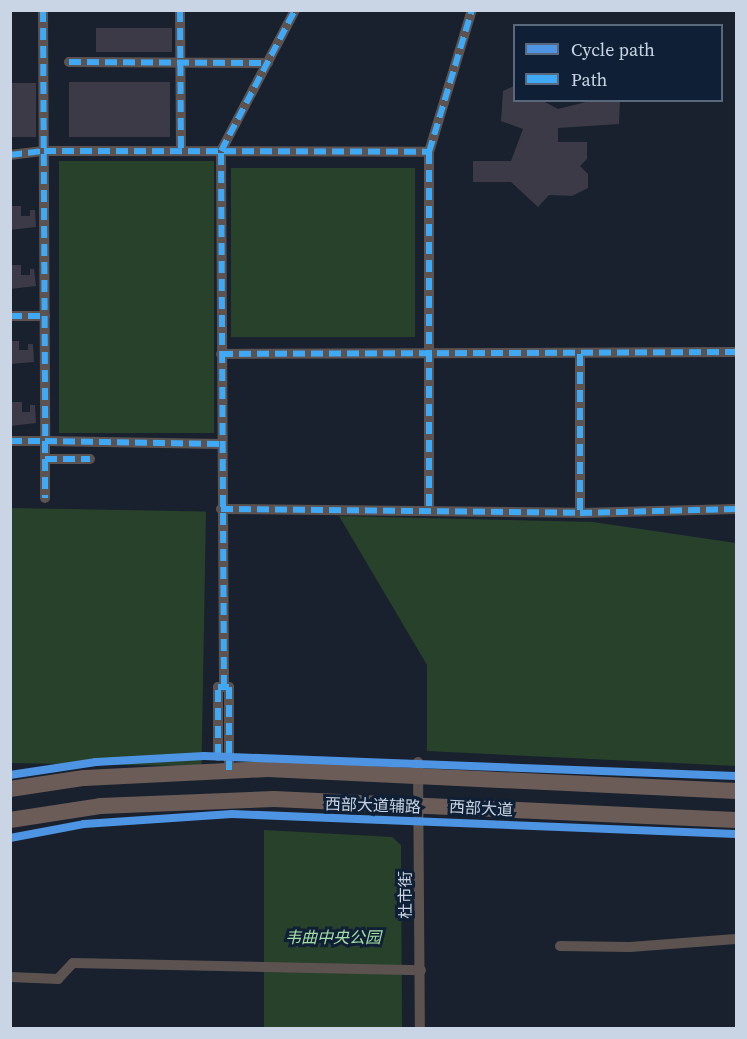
<!DOCTYPE html>
<meta charset="utf-8">
<style>
body{margin:0}
#map{position:relative;width:747px;height:1039px;overflow:hidden;background:#18212d;font-family:"Source Serif 4","Noto Sans SC",serif}
div>[style]{position:absolute}
[style*='--x']{left:calc(var(--x)*1px);top:calc(var(--y)*1px);width:calc(var(--w)*1px);rotate:calc(var(--a)*1deg)}
.green>*{inset:0;background:#28412a;transform-origin:0 0}
.building>*{inset:0;background:#3c3a47;transform-origin:0 0}
.minor>*{height:10px;margin:-5px;padding:0 5px;transform-origin:5px;border-radius:5px;background:#5c5351}
.primary>*{height:16px;margin:-8px;padding:0 8px;transform-origin:8px;border-radius:8px;background:#6b5c58}
.quiet>*{height:6px;margin-top:-3px;transform-origin:0;background:repeating-linear-gradient(90deg,#3fa9f5 0 12px,transparent 0 18px)}
.cycleway>*{height:8px;margin:-4px;padding:0 4px;transform-origin:4px;border-radius:4px;background:#4d94e3}
span{translate:-50% -50%;white-space:nowrap;text-align:center;line-height:1.15;-webkit-text-stroke:6px #0f2036;paint-order:stroke}
.street-label{font-size:16px;color:#c9d5e4}
.park-label{font-size:16px;color:#a5dfa3;font-style:italic}
.frame{position:absolute;inset:0;border:12px solid #c9d5e4;pointer-events:none}
.legend{position:absolute;left:513px;top:24px;width:210px;height:78px;box-sizing:border-box;background:#0f2036;border:2px solid #59687c;margin:0;padding:8px 10px;list-style:none;font-size:18px;color:#c9d5e4}
.legend li{display:flex;align-items:center;gap:12px;height:30px}
.legend b{width:30px;border:2px solid #59687c}
</style>
<div id="map">
<div class="green">
<div style="left:214px;top:161px;width:272px;height:155px;rotate:90deg"></div>
<div style="left:231px;top:168px;width:184px;height:169px"></div>
<div style="left:11px;top:508px;width:195px;height:255px;rotate:1deg"></div>
<div style="clip-path:polygon(339px 516px,593px 522px,736px 543px,736px 766px,427px 751px,427px 665px)"></div>
<div style="clip-path:polygon(264px 830px,392px 837px,401px 845px,402px 1028px,264px 1028px)"></div>
</div>
<div class="building">
<div style="left:96px;top:28px;width:76px;height:24px"></div>
<div style="left:69px;top:82px;width:101px;height:55px"></div>
<div style="left:10px;top:83px;width:26px;height:54px"></div>
<div style="clip-path:polygon(514px 86px,514px 100px,541px 100px,558px 109px,594px 100px,620px 100px,619px 124px,558px 128px,558px 142px,587px 142px,587px 159px,580px 166px,588px 174px,588px 188px,572px 196px,549px 195px,538px 207px,511px 182px,473px 182px,473px 161px,511px 161px,523px 129px,501px 121px,503px 91px)"></div>
<div style="clip-path:polygon(10px 206px,21px 206px,21px 216px,30px 216px,30px 210px,35px 210px,36px 227px,10px 230px)"></div>
<div style="clip-path:polygon(10px 265px,21px 265px,21px 275px,30px 275px,30px 269px,34px 269px,36px 286px,10px 289px)"></div>
<div style="clip-path:polygon(10px 341px,19px 341px,19px 350px,28px 350px,28px 344px,33px 344px,34px 362px,10px 364px)"></div>
<div style="clip-path:polygon(10px 402px,22px 402px,22px 412px,30px 412px,30px 405px,35px 405px,36px 423px,10px 426px)"></div>
</div>
<div class="minor">
<div style="--x:43;--y:10;--w:431;--a:89.7"></div>
<div style="--x:45;--y:441;--w:175;--a:1"></div>
<div style="--x:180;--y:10;--w:141;--a:89.6"></div>
<div style="--x:69;--y:62;--w:199;--a:0.3"></div>
<div style="--x:429;--y:152;--w:359;--a:90"></div>
<div style="--x:10;--y:155;--w:34;--a:-7"></div>
<div style="--x:44;--y:151;--w:385;--a:0.1"></div>
<div style="--x:429;--y:152;--w:148;--a:-73.2"></div>
<div style="--x:10;--y:316;--w:35;--a:0"></div>
<div style="--x:221;--y:354;--w:515;--a:-0.22"></div>
<div style="--x:580;--y:354;--w:159;--a:90"></div>
<div style="--x:580;--y:513;--w:156;--a:-1.5"></div>
<div style="--x:10;--y:441;--w:35;--a:0"></div>
<div style="--x:45;--y:441;--w:57;--a:90"></div>
<div style="--x:45;--y:459;--w:45;--a:0"></div>
<div style="--x:221;--y:509;--w:359;--a:0.6"></div>
<div style="--x:224;--y:687;--w:536;--a:-90.32"></div>
<div style="--x:221;--y:151;--w:159;--a:-62.3"></div>
<div style="--x:218;--y:756;--w:69;--a:-90"></div>
<div style="--x:218;--y:687;--w:11;--a:0"></div>
<div style="--x:229;--y:687;--w:83;--a:90"></div>
<div style="--x:418;--y:762;--w:266;--a:89.6"></div>
<div style="--x:560;--y:946;--w:70;--a:0.8"></div>
<div style="--x:630;--y:947;--w:106;--a:-4.3"></div>
<div style="--x:10;--y:977;--w:48;--a:2.4"></div>
<div style="--x:58;--y:979;--w:22;--a:-47"></div>
<div style="--x:73;--y:963;--w:348;--a:1.2"></div>
</div>
<div class="primary">
<div style="--x:10;--y:789;--w:75;--a:-8.5"></div>
<div style="--x:84;--y:778;--w:184;--a:-2.8"></div>
<div style="--x:268;--y:769;--w:469;--a:2.7"></div>
<div style="--x:10;--y:820;--w:91;--a:-8.8"></div>
<div style="--x:100;--y:806;--w:174;--a:-2.3"></div>
<div style="--x:274;--y:799;--w:462;--a:2.6"></div>
</div>
<div class="quiet">
<div style="--x:43;--y:10;--w:431;--a:89.7"></div>
<div style="--x:45;--y:441;--w:175;--a:1"></div>
<div style="--x:180;--y:10;--w:141;--a:89.6"></div>
<div style="--x:69;--y:62;--w:199;--a:0.3"></div>
<div style="--x:429;--y:152;--w:359;--a:90"></div>
<div style="--x:10;--y:155;--w:34;--a:-7"></div>
<div style="--x:44;--y:151;--w:385;--a:0.1"></div>
<div style="--x:429;--y:152;--w:148;--a:-73.2"></div>
<div style="--x:10;--y:316;--w:35;--a:0"></div>
<div style="--x:221;--y:354;--w:515;--a:-0.22"></div>
<div style="--x:580;--y:354;--w:159;--a:90"></div>
<div style="--x:580;--y:513;--w:156;--a:-1.5"></div>
<div style="--x:10;--y:441;--w:35;--a:0"></div>
<div style="--x:45;--y:441;--w:57;--a:90"></div>
<div style="--x:45;--y:459;--w:45;--a:0"></div>
<div style="--x:221;--y:509;--w:359;--a:0.6"></div>
<div style="--x:224;--y:687;--w:536;--a:-90.32"></div>
<div style="--x:221;--y:151;--w:159;--a:-62.3"></div>
<div style="--x:218;--y:756;--w:69;--a:-90"></div>
<div style="--x:218;--y:687;--w:11;--a:0"></div>
<div style="--x:229;--y:687;--w:83;--a:90"></div>
</div>
<div class="cycleway">
<div style="--x:10;--y:775;--w:87;--a:-8.6"></div>
<div style="--x:96;--y:762;--w:108;--a:-3.2"></div>
<div style="--x:204;--y:756;--w:532;--a:2.15"></div>
<div style="--x:10;--y:838;--w:75;--a:-10.7"></div>
<div style="--x:84;--y:824;--w:148;--a:-3.9"></div>
<div style="--x:232;--y:814;--w:504;--a:2.27"></div>
</div>
<div class="street-label">
<span style="left:373px;top:805px;rotate:2deg">西部大道辅路</span>
<span style="left:481px;top:808px;rotate:3deg">西部大道</span>
<span style="left:405px;top:895px;rotate:-90deg">杜市街</span>
</div>
<div class="park-label">
<span style="left:333px;top:937px">韦曲中央公园</span>
</div>
<div class="frame"></div>
<ul class="legend">
<li><b style="height:8px;background:#4d94e3"></b>Cycle path</li>
<li><b style="height:8px;background:#3fa9f5"></b>Path</li>
</ul>
</div>
